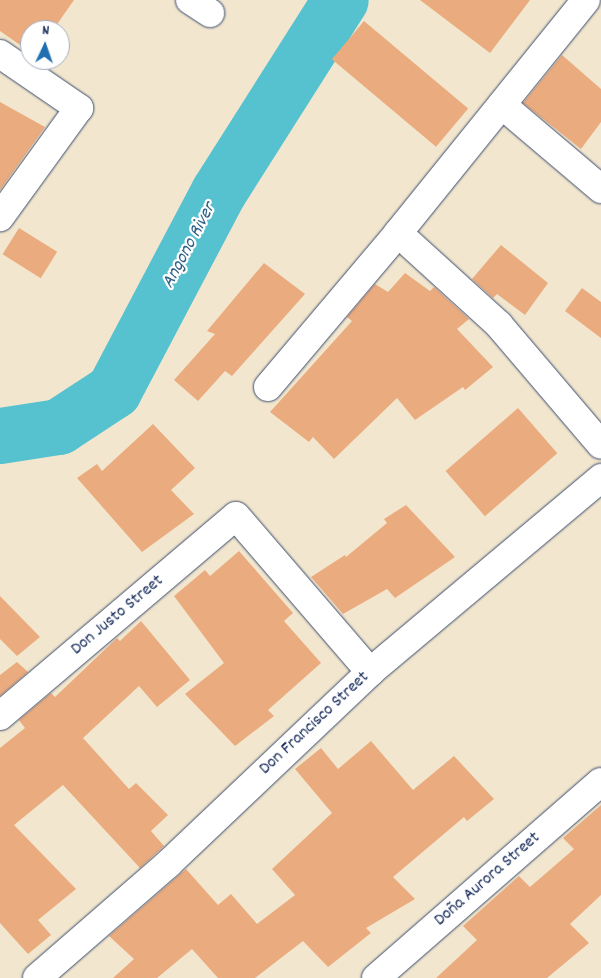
<!DOCTYPE html>
<meta charset="utf-8">
<style>
body{margin:0}
#map{position:relative;width:601px;height:978px;overflow:hidden;background:#f2e7ce;font-family:Dekko,sans-serif}
div>[style]{position:absolute}
[style*='--x']{left:calc(var(--x)*1px);top:calc(var(--y)*1px);width:calc(var(--w)*1px);rotate:calc(var(--a)*1deg)}
.river>*{height:56px;margin:-28px;padding:0 28px;transform-origin:28px;border-radius:28px;background:#56c2d0}
.building>*{inset:0;background:#eaab7f;transform-origin:0 0}
.roads{filter:drop-shadow(0 0 1px #3b4b6f) drop-shadow(0 0 1px #3b4b6f)}
.minor>*{height:28px;margin:-14px;padding:0 14px;transform-origin:14px;border-radius:14px;background:#fff}
span{translate:-50% -50%;white-space:nowrap;text-align:center;line-height:1.15;-webkit-text-stroke:4.5px #fff;paint-order:stroke}
.street-label{font-size:18px;color:#1b2f5e}
.water-label{font-size:19px;color:#306286;font-style:italic}
.north{position:absolute;left:20px;top:20px;width:50px;height:50px;box-sizing:border-box;background:#fff;border:1px solid #a4acbf;border-radius:50%;rotate:3deg;font-size:14px;font-weight:700;line-height:20px;text-align:center;color:#1b2f5e}
.north::after{content:'';display:block;margin:auto;width:18px;height:22px;background:#1f6fb2;clip-path:polygon(50% 0,100% 100%,50% 72%,0 100%)}
</style>
<div id="map">
<div class="river">
<div style="--x:0;--y:436;--w:60;--a:-8.7"></div>
<div style="--x:59;--y:427;--w:66;--a:-33.2"></div>
<div style="--x:114;--y:391;--w:225;--a:-62.2"></div>
<div style="--x:219;--y:192;--w:227;--a:-57.6"></div>
</div>
<div class="building">
<div style="clip-path:polygon(0 0,74px 0,53px 30px,30px 30px,30px 52px,0 31px)"></div>
<div style="clip-path:polygon(420px 0,530px 0,490px 53px)"></div>
<div style="left:364px;top:21px;width:136px;height:50px;rotate:40deg"></div>
<div style="clip-path:polygon(562px 55px,601px 89px,601px 122px,581px 149px,523px 103px)"></div>
<div style="clip-path:polygon(0 102px,45px 127px,0 190px)"></div>
<div style="left:19px;top:228px;width:45px;height:31px;rotate:32deg"></div>
<div style="clip-path:polygon(501px 245px,548px 283px,525px 315px,497px 294px,493px 298px,472px 279px)"></div>
<div style="clip-path:polygon(264px 263px,305px 294px,232px 376px,225px 371px,198px 401px,174px 380px,215px 334px,207px 331px)"></div>
<div style="clip-path:polygon(405px 273px,430px 291px,434px 287px,469px 319px,457px 329px,493px 367px,465px 390px,463px 387px,415px 420px,397px 398px,334px 459px,313px 437px,309px 442px,270px 412px,352px 321px,347px 317px,375px 284px,388px 292px)"></div>
<div style="clip-path:polygon(582px 288px,601px 302px,601px 338px,565px 311px)"></div>
<div style="left:518px;top:408px;width:60px;height:96px;rotate:49deg"></div>
<div style="clip-path:polygon(153px 424px,195px 468px,171px 490px,194px 514px,142px 552px,77px 478px,97px 464px,102px 471px)"></div>
<div style="clip-path:polygon(406px 505px,455px 557px,395px 598px,387px 589px,343px 614px,311px 577px,345px 555px,346px 557px,387px 523px,384px 519px)"></div>
<div style="clip-path:polygon(239px 551px,293px 613px,284px 621px,321px 663px,268px 710px,274px 716px,235px 746px,185px 694px,224px 663px,174px 596px,205px 570px,210px 576px)"></div>
<div style="clip-path:polygon(0 596px,40px 637px,17px 656px,0 639px)"></div>
<div style="clip-path:polygon(141px 621px,190px 680px,157px 707px,139px 686px,83px 738px,129px 789px,136px 783px,168px 815px,151px 831px,164px 846px,140px 868px,63px 785px,14px 825px,76px 889px,38px 920px,51px 935px,28px 954px,0 923px,0 748px,25px 728px,19px 720px,51px 693px,55px 697px,117px 638px,120px 641px)"></div>
<div style="clip-path:polygon(17px 662px,28px 672px,0 696px,0 675px)"></div>
<div style="clip-path:polygon(371px 741px,413px 790px,454px 756px,494px 799px,467px 821px,464px 817px,393px 877px,415px 899px,366px 928px,371px 933px,328px 967px,303px 941px,255px 978px,218px 978px,192px 949px,157px 978px,113px 978px,134px 959px,109px 936px,186px 869px,218px 905px,231px 894px,257px 924px,295px 895px,272px 869px,332px 813px,295px 769px,321px 748px,338px 769px)"></div>
<div style="clip-path:polygon(601px 805px,601px 895px,570px 924px,589px 943px,547px 978px,436px 978px,477px 940px,463px 926px,519px 876px,530px 887px,574px 849px,563px 838px)"></div>
</div>
<div class="roads">
<div class="minor">
<div style="--x:190;--y:0;--w:24;--a:33"></div>
<div style="--x:0;--y:54;--w:96;--a:34.4"></div>
<div style="--x:79;--y:108;--w:135;--a:125.9"></div>
<div style="--x:502;--y:105;--w:130;--a:40.3"></div>
<div style="--x:398;--y:233;--w:137;--a:42.3"></div>
<div style="--x:499;--y:325;--w:157;--a:49.6"></div>
<div style="--x:268;--y:387;--w:202;--a:-49.8"></div>
<div style="--x:398;--y:233;--w:299;--a:-51.1"></div>
<div style="--x:0;--y:716;--w:309;--a:-40.3"></div>
<div style="--x:236;--y:516;--w:206;--a:49.3"></div>
<div style="--x:37;--y:978;--w:174;--a:-41"></div>
<div style="--x:168;--y:864;--w:279;--a:-43.5"></div>
<div style="--x:370;--y:672;--w:302;--a:-40"></div>
<div style="--x:376;--y:978;--w:298;--a:-41.1"></div>
</div>
</div>
<div class="street-label">
<span style="left:118px;top:616px;rotate:-40deg">Don Justo Street</span>
<span style="left:315px;top:724px;rotate:-43deg">Don Francisco Street</span>
<span style="left:488px;top:880px;rotate:-41deg">Doña Aurora Street</span>
</div>
<div class="water-label">
<span style="left:190px;top:246px;rotate:-62deg">Angono River</span>
</div>
<div class="north">N</div>
</div>
